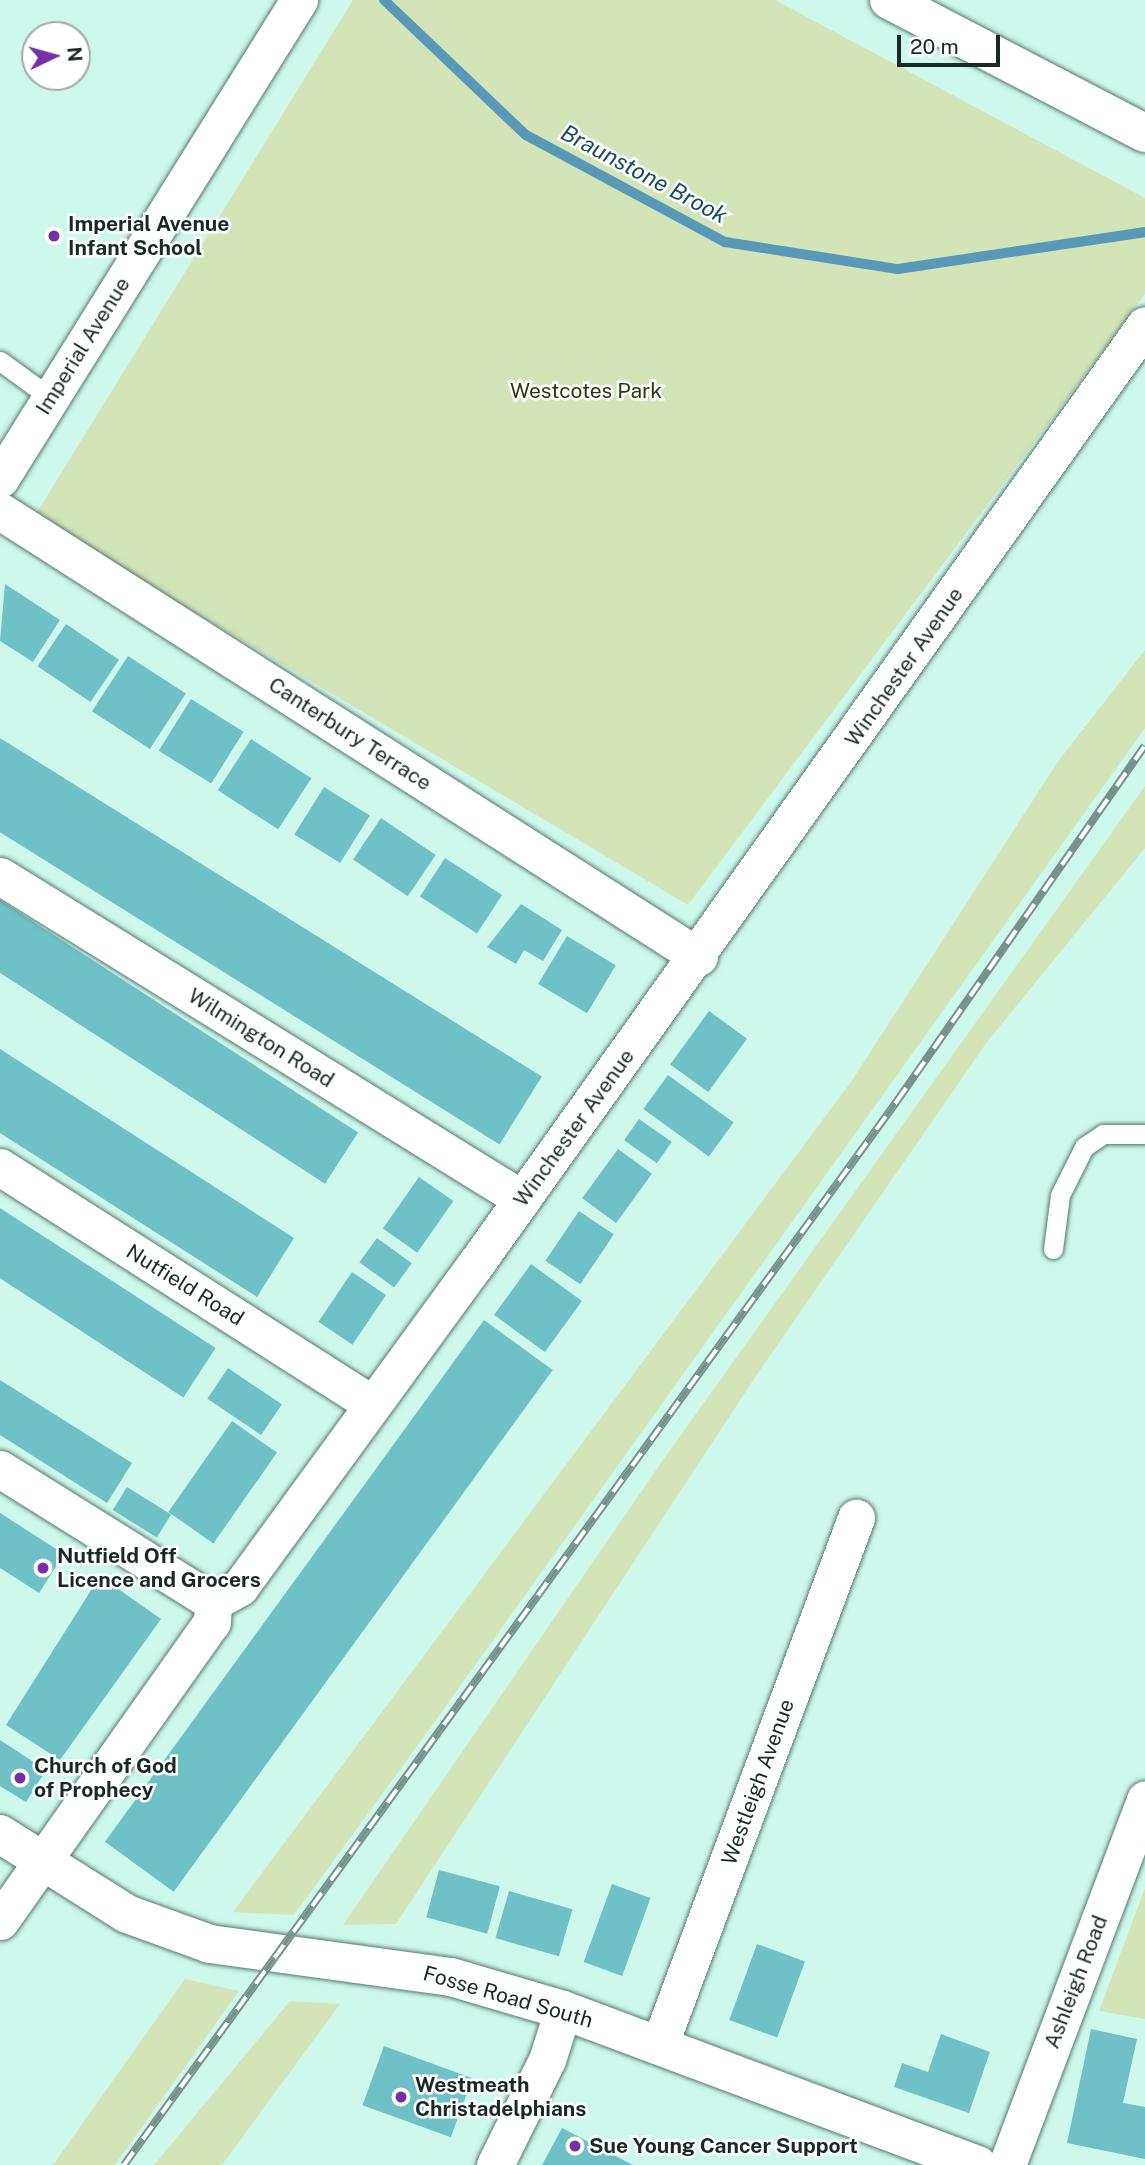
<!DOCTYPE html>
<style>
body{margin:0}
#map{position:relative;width:1145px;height:2165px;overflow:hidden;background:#cff8ed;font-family:"Public Sans",sans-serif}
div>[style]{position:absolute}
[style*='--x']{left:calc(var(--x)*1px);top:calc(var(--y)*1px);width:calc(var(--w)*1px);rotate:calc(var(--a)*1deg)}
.green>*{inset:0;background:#d2e4b8}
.stream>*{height:10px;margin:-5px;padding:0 5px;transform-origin:5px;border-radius:5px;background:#5999b7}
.building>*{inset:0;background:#70c0c7;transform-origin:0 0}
.roads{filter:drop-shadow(0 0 2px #53796f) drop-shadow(0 0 2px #53796f)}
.service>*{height:19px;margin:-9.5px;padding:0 9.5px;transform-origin:9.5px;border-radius:9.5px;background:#fff}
.minor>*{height:37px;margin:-18.5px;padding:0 18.5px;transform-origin:18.5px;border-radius:18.5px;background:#fff}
.tertiary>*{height:38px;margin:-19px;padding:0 19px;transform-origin:19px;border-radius:19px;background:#fff}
.rail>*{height:8px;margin-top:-4px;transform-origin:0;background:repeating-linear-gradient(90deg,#fff 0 16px,#76928b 0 32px);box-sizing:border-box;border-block:2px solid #76928b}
.dots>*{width:19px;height:19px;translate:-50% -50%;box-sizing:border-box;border:4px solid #fff;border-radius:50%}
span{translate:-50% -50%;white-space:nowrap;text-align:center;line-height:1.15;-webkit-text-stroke:5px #fff;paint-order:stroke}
.poi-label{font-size:21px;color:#192925;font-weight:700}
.left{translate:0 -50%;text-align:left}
.street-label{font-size:21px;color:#192925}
.park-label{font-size:21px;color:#2a380e}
.water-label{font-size:23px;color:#174c62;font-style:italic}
.north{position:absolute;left:21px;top:21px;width:70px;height:70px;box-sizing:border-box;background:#fff;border:2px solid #a3a9a8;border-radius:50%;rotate:85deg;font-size:19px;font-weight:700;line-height:28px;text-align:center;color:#192925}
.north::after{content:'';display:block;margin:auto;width:24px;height:32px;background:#7430a4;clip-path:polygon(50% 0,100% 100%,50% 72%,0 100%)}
.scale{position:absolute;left:897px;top:35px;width:103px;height:32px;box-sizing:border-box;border:4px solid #192925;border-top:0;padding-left:9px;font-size:21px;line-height:24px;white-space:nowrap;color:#192925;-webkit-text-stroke:5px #fff;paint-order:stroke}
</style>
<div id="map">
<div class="green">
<div style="clip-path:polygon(353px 0,775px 0,1145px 198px,1145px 294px,688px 905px,34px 517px)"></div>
<div style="clip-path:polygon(1145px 650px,1145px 728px,426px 1734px,294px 1915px,233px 1912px,851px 1082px,1059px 760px)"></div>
<div style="clip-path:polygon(1145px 786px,1145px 848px,987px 1042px,756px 1376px,396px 1924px,343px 1925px,663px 1460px)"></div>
<div style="clip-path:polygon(1145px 1888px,1145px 2019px,1099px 2011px)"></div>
<div style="clip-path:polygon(185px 1979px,239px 1991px,115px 2165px,53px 2165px)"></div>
<div style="clip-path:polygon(290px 2001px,340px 2004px,222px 2165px,154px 2165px)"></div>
</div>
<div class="stream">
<div style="--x:384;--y:0;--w:196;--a:43.6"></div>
<div style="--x:526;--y:135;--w:226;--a:28.3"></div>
<div style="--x:725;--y:242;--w:175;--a:8.9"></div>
<div style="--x:898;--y:269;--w:250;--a:-8.5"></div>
</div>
<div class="building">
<div style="clip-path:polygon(5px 584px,60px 620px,33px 662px,0 641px)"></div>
<div style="left:66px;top:624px;width:64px;height:51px;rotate:34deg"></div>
<div style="left:128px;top:656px;width:69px;height:66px;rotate:33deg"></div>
<div style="left:191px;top:699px;width:62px;height:61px;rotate:32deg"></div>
<div style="left:0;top:738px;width:639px;height:80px;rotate:32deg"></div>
<div style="left:251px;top:739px;width:72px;height:61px;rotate:33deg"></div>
<div style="left:324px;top:787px;width:54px;height:56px;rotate:32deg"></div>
<div style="left:381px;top:818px;width:66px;height:50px;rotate:34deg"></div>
<div style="left:445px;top:858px;width:68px;height:46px;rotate:33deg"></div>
<div style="left:0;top:900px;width:427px;height:61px;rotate:33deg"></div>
<div style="clip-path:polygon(521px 904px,562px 930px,543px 961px,524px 950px,516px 964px,487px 947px)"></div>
<div style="left:567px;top:936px;width:57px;height:56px;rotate:31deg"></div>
<div style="left:709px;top:1011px;width:47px;height:66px;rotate:36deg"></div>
<div style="clip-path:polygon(0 1049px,294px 1238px,257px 1297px,0 1133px)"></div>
<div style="left:668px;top:1075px;width:81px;height:42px;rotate:36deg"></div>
<div style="left:639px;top:1119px;width:40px;height:26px;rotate:35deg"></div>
<div style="left:618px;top:1149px;width:42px;height:61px;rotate:36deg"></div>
<div style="left:419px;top:1177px;width:42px;height:63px;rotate:35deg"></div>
<div style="left:0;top:1208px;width:257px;height:59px;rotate:33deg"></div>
<div style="left:579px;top:1211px;width:42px;height:60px;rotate:34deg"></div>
<div style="left:377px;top:1238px;width:43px;height:30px;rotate:36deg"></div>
<div style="left:531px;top:1264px;width:63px;height:63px;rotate:36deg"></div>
<div style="left:352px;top:1272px;width:41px;height:60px;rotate:34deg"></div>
<div style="left:484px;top:1320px;width:85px;height:645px;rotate:36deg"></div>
<div style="left:228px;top:1368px;width:65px;height:37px;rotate:34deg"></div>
<div style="clip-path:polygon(0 1380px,132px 1463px,107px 1503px,0 1435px)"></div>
<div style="left:232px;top:1421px;width:55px;height:111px;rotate:35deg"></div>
<div style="left:127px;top:1487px;width:52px;height:27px;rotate:32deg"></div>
<div style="clip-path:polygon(0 1513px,64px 1554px,39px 1593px,0 1568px)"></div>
<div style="clip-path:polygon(100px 1576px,161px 1619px,60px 1760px,6px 1725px)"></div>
<div style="clip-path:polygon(0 1740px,46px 1770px,26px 1802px,0 1786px)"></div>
<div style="left:439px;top:1870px;width:63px;height:49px;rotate:15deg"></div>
<div style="left:612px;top:1884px;width:41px;height:83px;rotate:20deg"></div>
<div style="left:509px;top:1891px;width:66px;height:49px;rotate:16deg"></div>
<div style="left:757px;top:1944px;width:51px;height:81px;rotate:20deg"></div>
<div style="clip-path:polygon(1091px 2029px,1137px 2039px,1123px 2103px,1145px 2107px,1145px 2159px,1067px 2143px)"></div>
<div style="clip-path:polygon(941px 2034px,990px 2052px,969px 2113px,894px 2087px,902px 2063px,928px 2072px)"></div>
<div style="left:384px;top:2046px;width:94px;height:63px;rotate:20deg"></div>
<div style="clip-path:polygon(562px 2128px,633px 2165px,542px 2165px)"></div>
</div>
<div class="roads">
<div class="service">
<div style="--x:0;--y:361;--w:63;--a:36"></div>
<div style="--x:1053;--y:1249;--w:54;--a:-82.6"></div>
<div style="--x:1060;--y:1195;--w:54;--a:-63.4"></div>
<div style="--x:1084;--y:1147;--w:23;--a:-34"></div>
<div style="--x:1103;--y:1134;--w:42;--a:0"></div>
</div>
<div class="minor">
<div style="--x:0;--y:479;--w:565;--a:-58.03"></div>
<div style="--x:0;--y:511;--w:829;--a:32.54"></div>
<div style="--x:0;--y:876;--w:614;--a:31.75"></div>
<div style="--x:0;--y:1167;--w:440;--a:32.5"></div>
<div style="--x:0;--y:1469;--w:251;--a:32"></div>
<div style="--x:213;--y:1602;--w:31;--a:-29"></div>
<div style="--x:240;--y:1587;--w:399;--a:-53.9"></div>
<div style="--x:475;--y:1265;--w:1154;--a:-54.52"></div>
<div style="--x:0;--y:1921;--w:367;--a:-54.7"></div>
<div style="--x:212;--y:1622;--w:20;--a:-87"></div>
<div style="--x:659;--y:2046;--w:564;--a:-69.54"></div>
<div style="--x:495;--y:2165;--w:117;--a:-63.7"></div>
<div style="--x:547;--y:2060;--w:52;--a:-72.3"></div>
<div style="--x:1007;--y:2165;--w:391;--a:-69.3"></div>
</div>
<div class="tertiary">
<div style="--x:889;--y:0;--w:288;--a:27.5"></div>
<div style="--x:0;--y:1834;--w:150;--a:32.2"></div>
<div style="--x:127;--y:1914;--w:88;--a:19.9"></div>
<div style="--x:210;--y:1944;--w:243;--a:7.8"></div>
<div style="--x:451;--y:1977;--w:117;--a:16.4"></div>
<div style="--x:563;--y:2010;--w:443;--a:20.5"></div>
</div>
</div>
<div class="rail">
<div style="--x:124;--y:2165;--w:1315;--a:-54"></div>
<div style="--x:897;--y:1101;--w:433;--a:-55.1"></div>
</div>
<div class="dots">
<div style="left:54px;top:236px;background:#7430a4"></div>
<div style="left:43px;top:1568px;background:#7430a4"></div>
<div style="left:20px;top:1778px;background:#7430a4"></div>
<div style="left:401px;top:2097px;background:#7430a4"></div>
<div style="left:575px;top:2146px;background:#7430a4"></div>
</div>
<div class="poi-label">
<span class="left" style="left:68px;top:236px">Imperial Avenue<br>Infant School</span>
<span class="left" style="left:57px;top:1568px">Nutfield Off<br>Licence and Grocers</span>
<span class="left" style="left:34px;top:1778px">Church of God<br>of Prophecy</span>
<span class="left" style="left:415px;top:2097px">Westmeath<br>Christadelphians</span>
<span class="left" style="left:589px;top:2146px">Sue Young Cancer Support</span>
</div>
<div class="street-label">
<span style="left:83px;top:346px;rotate:-58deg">Imperial Avenue</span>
<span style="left:904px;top:667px;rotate:-55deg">Winchester Avenue</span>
<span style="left:350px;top:734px;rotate:33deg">Canterbury Terrace</span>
<span style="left:261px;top:1038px;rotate:32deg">Wilmington Road</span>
<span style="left:574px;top:1128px;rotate:-54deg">Winchester Avenue</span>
<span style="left:185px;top:1285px;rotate:32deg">Nutfield Road</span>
<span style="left:758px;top:1782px;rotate:-70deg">Westleigh Avenue</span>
<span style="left:1076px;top:1982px;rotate:-69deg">Ashleigh Road</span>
<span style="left:508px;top:1997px;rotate:16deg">Fosse Road South</span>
</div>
<div class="park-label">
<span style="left:586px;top:391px">Westcotes Park</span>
</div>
<div class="water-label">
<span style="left:644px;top:174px;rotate:28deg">Braunstone Brook</span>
</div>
<div class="north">N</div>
<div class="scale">20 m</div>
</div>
